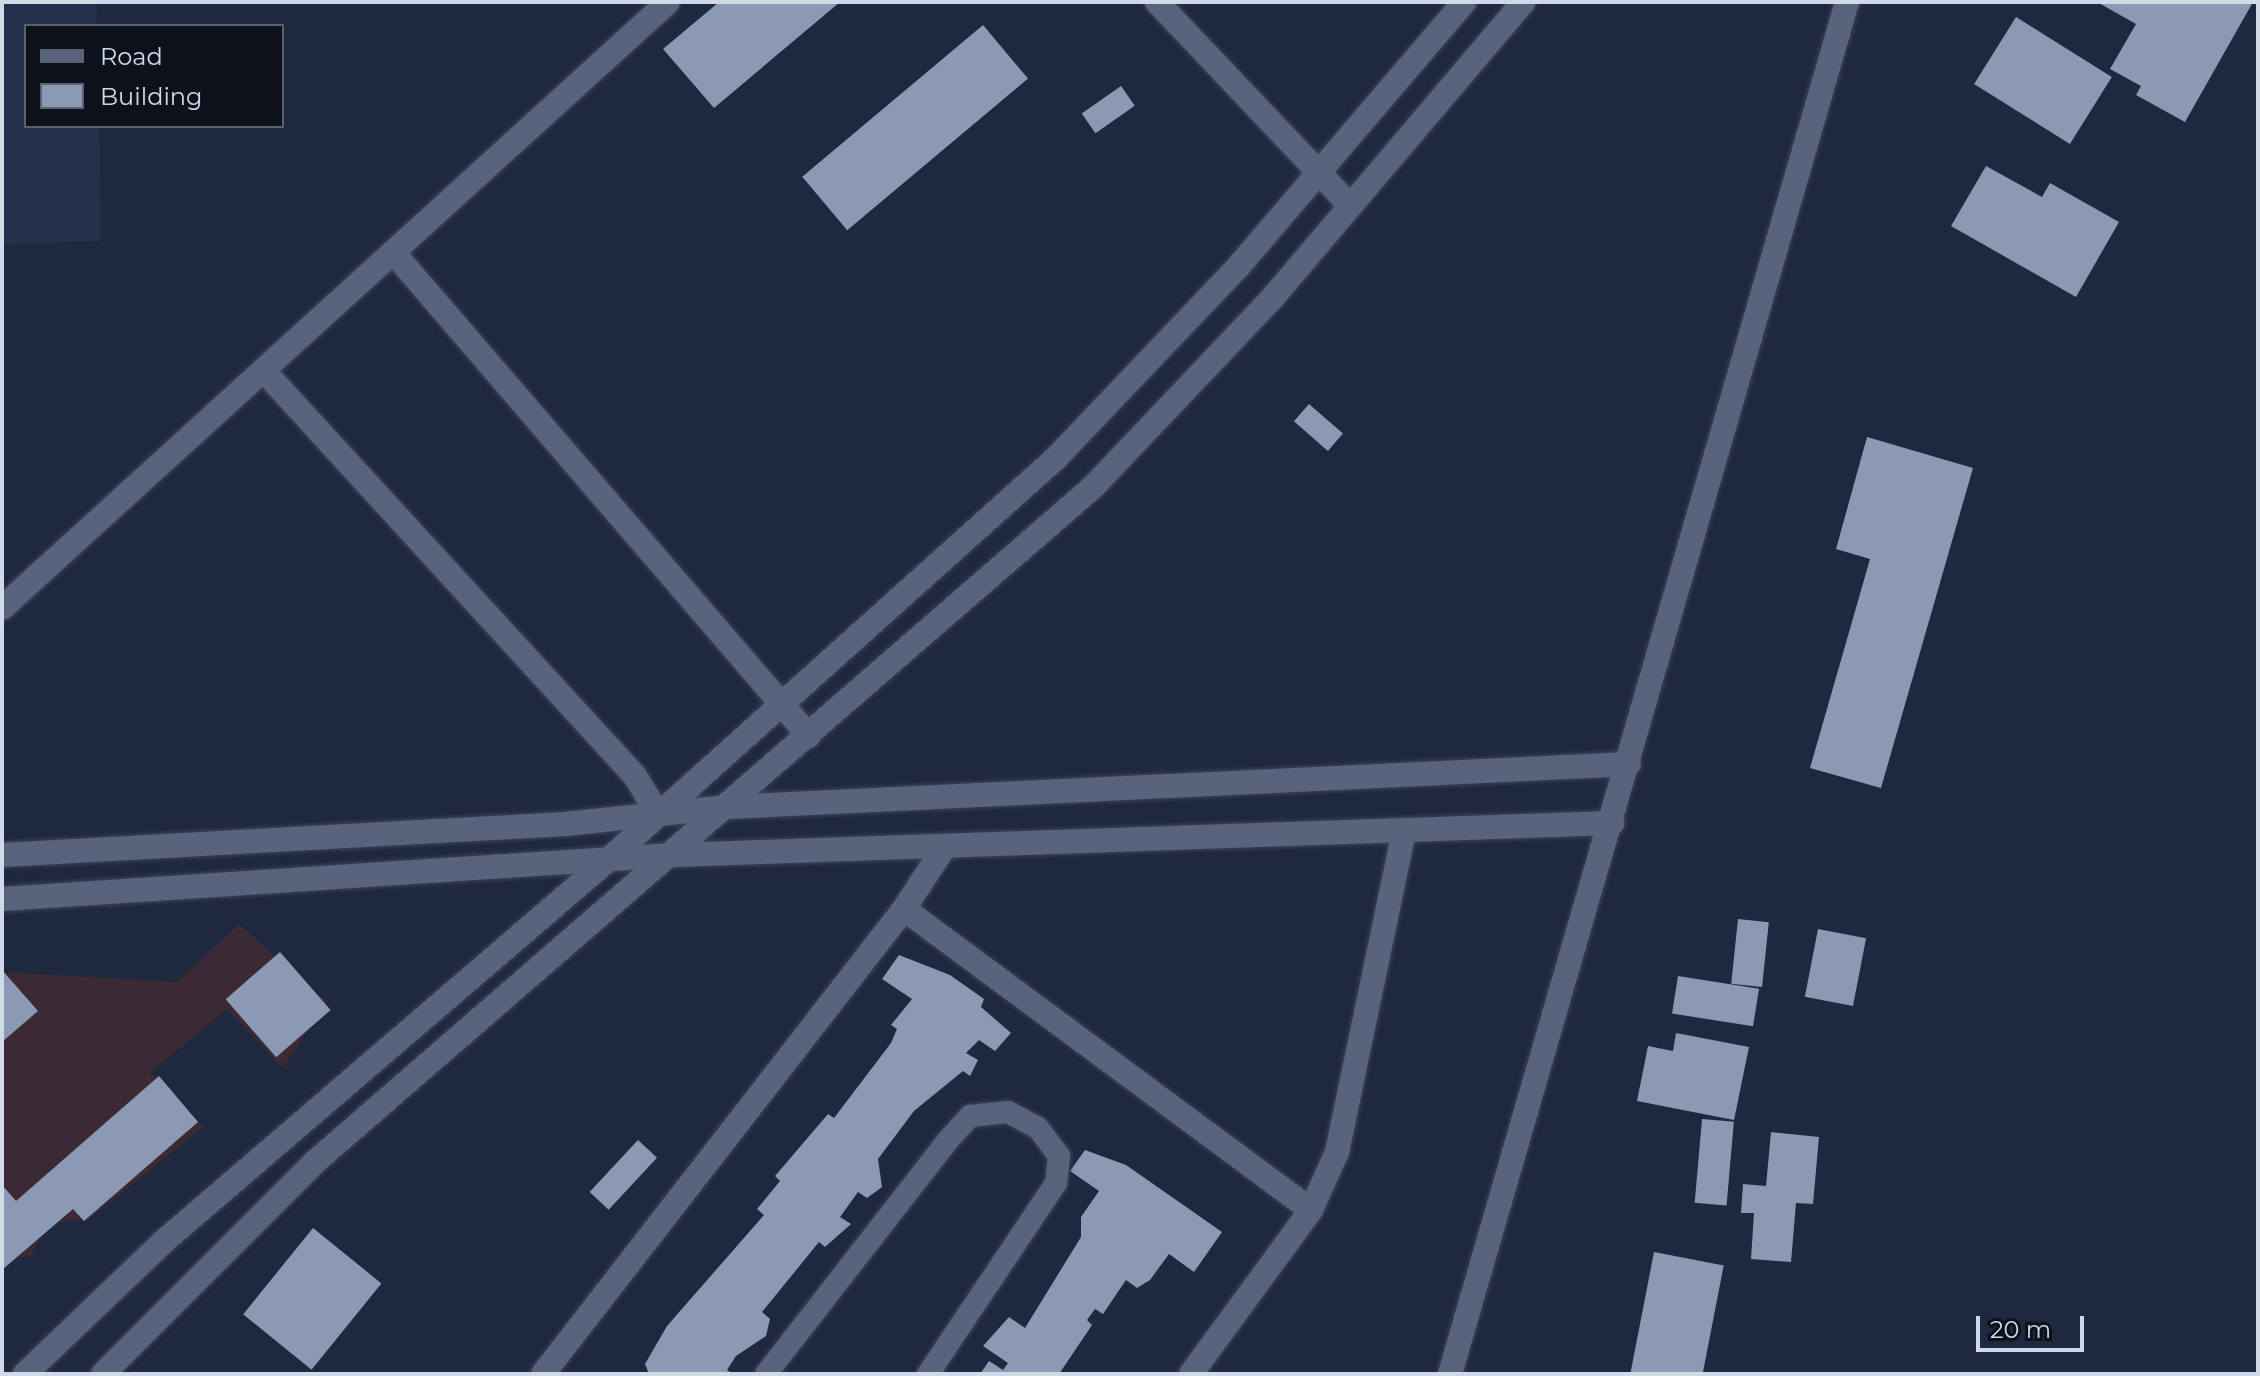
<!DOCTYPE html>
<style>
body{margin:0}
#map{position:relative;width:2260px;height:1376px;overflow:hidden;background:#1e283e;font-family:Montserrat,sans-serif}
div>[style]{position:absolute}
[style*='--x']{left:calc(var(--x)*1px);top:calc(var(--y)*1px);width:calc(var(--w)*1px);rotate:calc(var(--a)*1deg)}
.built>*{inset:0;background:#24314d}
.education>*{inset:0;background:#3b2a34}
.building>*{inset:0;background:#8c99b5;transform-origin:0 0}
.roads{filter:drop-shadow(0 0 2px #3c4457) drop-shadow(0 0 2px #3c4457)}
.lane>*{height:22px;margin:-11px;padding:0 11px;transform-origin:11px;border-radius:11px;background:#58637d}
.street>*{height:24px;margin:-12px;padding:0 12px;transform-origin:12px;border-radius:12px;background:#58637d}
.secondary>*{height:24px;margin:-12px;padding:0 12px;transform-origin:12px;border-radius:12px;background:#58637d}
span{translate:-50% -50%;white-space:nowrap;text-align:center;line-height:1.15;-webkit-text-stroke:8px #0d111b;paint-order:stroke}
.frame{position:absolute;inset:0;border:4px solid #d1d8e7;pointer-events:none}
.legend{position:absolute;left:24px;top:24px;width:260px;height:104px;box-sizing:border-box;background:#0d111b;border:2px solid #5b616d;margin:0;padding:10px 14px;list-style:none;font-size:24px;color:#d1d8e7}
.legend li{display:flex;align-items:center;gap:16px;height:40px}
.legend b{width:40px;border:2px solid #5b616d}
.scale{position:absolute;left:1976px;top:1316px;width:108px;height:36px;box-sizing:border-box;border:4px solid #d1d8e7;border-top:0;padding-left:10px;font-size:24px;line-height:28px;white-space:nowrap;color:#d1d8e7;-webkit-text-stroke:6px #0d111b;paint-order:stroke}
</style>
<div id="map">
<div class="built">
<div style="clip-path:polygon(2px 2px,96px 2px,97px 26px,26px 26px,26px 126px,99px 126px,101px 241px,2px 245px)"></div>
</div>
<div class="education">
<div style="clip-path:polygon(239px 924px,327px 1002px,283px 1068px,227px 1009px,150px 1073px,204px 1127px,89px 1219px,45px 1224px,31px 1257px,2px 1257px,2px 972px,177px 982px)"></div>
</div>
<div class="building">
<div style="clip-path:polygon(719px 2px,840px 2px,714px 108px,663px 49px)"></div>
<div style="clip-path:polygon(2097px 2px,2253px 2px,2185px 122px,2136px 95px,2141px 86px,2110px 69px,2136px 24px)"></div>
<div style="left:2016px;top:17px;width:113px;height:79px;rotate:32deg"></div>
<div style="left:983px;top:25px;width:70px;height:236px;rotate:50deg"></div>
<div style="left:1121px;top:86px;width:24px;height:48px;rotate:55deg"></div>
<div style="clip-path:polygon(1986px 166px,2042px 197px,2050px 183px,2119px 222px,2076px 297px,1951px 226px)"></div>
<div style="left:1309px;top:404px;width:45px;height:23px;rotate:41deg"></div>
<div style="clip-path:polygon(1867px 437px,1973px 468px,1881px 788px,1810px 768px,1870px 559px,1836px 549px)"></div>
<div style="left:1738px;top:919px;width:31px;height:65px;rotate:6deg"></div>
<div style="left:1818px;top:929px;width:49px;height:69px;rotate:11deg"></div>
<div style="left:280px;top:952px;width:77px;height:72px;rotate:49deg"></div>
<div style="clip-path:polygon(899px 955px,950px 975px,984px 999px,981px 1007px,1011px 1033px,995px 1051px,979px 1040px,966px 1053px,978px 1060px,970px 1076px,963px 1071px,914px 1111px,878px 1159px,882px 1187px,867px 1198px,858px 1192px,840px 1217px,851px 1224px,825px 1247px,819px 1242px,762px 1312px,770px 1319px,766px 1336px,736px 1356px,727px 1370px,733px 1374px,649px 1374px,645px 1364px,667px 1326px,764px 1215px,757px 1209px,780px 1181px,775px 1176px,828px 1114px,834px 1118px,891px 1043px,897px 1029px,891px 1025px,912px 999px,882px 979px)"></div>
<div style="clip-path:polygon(2px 970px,38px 1011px,2px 1042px)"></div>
<div style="left:1678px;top:976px;width:82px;height:38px;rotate:9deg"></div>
<div style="clip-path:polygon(1676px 1033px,1749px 1047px,1734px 1120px,1637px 1101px,1648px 1046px,1673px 1051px)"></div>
<div style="clip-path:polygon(159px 1076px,198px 1122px,84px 1221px,73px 1209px,2px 1270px,2px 1185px,16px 1201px)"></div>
<div style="left:1702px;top:1119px;width:32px;height:84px;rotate:5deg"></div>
<div style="clip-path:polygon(1771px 1132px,1819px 1137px,1813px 1204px,1796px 1203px,1791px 1262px,1751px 1259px,1754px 1213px,1741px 1213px,1743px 1184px,1766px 1186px)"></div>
<div style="left:638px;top:1140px;width:26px;height:71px;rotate:43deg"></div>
<div style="clip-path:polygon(1085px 1150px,1126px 1165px,1222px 1232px,1194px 1272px,1169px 1254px,1150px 1280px,1137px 1288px,1126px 1280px,1103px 1314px,1095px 1309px,1087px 1320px,1092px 1325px,1059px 1374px,980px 1374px,989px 1361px,1003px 1370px,1008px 1363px,983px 1346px,1009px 1317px,1025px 1328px,1081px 1237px,1081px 1217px,1099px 1191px,1070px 1171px)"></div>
<div style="left:313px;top:1228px;width:88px;height:111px;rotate:39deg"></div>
<div style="left:1654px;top:1252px;width:71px;height:124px;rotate:11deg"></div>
</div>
<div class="roads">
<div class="lane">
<div style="--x:766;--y:1374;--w:296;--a:-52.1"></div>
<div style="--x:948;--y:1140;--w:33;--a:-47"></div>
<div style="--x:970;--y:1116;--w:38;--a:-6"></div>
<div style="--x:1008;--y:1112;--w:34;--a:28"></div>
<div style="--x:1038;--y:1128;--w:35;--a:53"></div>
<div style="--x:1059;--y:1156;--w:27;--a:96"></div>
<div style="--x:1056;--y:1183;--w:230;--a:123.8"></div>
</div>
<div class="street">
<div style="--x:1157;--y:2;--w:279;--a:46.5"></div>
<div style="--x:393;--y:252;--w:638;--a:49.32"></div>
<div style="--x:264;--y:371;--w:549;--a:47.51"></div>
<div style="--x:635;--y:776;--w:44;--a:58.8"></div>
<div style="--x:2;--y:608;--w:900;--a:-42.3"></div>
<div style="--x:728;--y:807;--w:902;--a:-2.73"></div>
<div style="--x:673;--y:855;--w:940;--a:-1.95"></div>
<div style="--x:904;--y:909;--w:506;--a:36.49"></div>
<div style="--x:543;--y:1374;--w:589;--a:-52.18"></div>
<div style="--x:904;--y:909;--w:75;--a:-56.9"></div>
<div style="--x:1191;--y:1374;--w:203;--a:-53.8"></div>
<div style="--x:1311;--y:1210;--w:64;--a:-65.9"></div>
<div style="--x:1337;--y:1152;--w:328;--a:-78.2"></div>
<div style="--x:1450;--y:1374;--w:1428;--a:-73.86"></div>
</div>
<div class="secondary">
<div style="--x:2;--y:855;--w:564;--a:-3.15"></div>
<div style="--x:565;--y:824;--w:164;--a:-6"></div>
<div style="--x:2;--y:899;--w:672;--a:-3.75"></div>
<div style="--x:25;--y:1374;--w:191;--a:-43.7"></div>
<div style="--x:163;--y:1242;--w:588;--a:-40.65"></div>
<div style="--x:609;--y:859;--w:599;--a:-41.89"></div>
<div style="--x:1055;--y:459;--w:265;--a:-46.4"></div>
<div style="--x:1238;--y:267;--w:348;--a:-49.5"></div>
<div style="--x:103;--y:1374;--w:301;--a:-45"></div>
<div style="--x:316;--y:1161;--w:1029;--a:-40.94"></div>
<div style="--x:1093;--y:487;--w:263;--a:-46.5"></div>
<div style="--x:1274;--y:296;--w:385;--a:-49.7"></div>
</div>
</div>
<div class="frame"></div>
<ul class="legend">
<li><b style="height:10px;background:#58637d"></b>Road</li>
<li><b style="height:22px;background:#8c99b5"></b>Building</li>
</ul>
<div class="scale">20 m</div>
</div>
